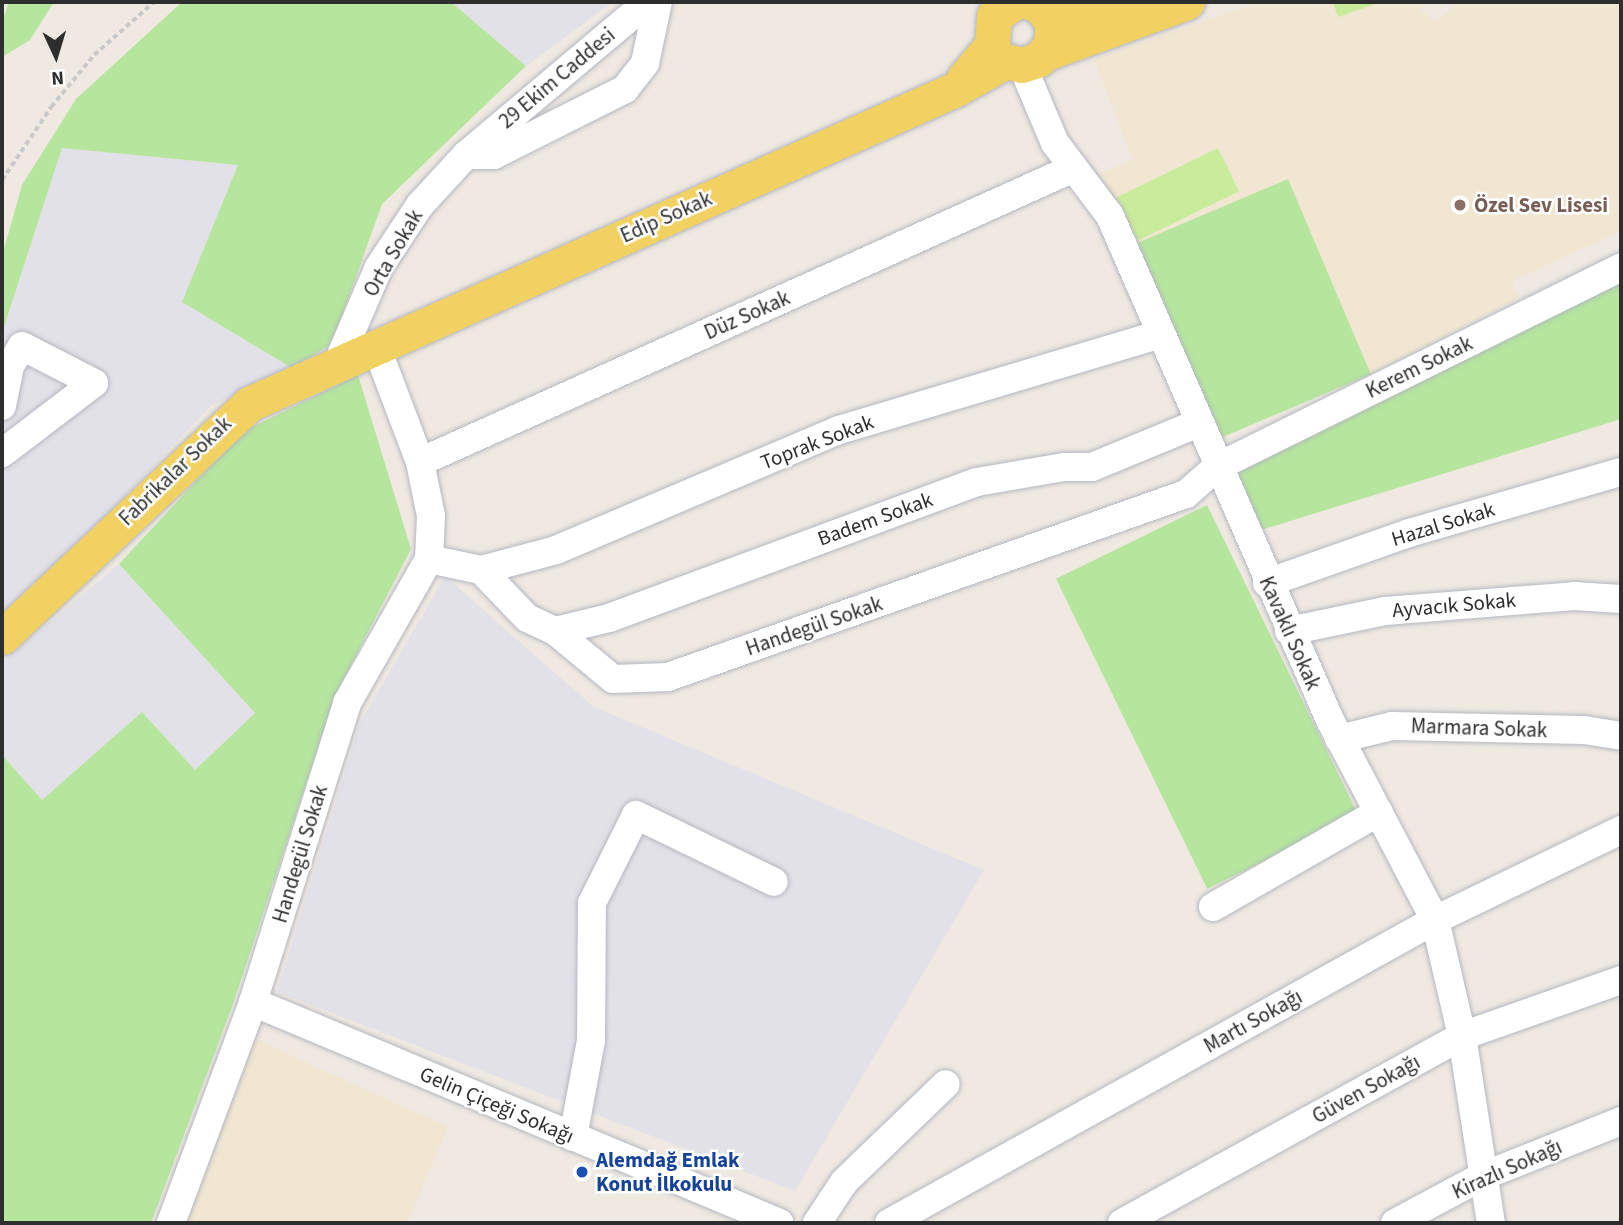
<!DOCTYPE html>
<meta charset="utf-8">
<style>
body{margin:0}
#map{position:relative;width:1623px;height:1225px;overflow:hidden;background:#efe9e1;font-family:"Source Sans 3",sans-serif}
div>[style]{position:absolute}
[style*='--x']{left:calc(var(--x)*1px);top:calc(var(--y)*1px);width:calc(var(--w)*1px);rotate:calc(var(--a)*1deg)}
.industrial>*{inset:0;background:#e3e1e8}
.education>*{inset:0;background:#f0e6d1}
.green>*{inset:0;background:#b6e59e;transform-origin:0 0}
.pitch>*{inset:0;background:#c9ec9a;transform-origin:0 0}
.path>*{height:3.5px;margin-top:-1.75px;transform-origin:0;background:repeating-linear-gradient(90deg,#c9c9c9 0 5px,transparent 0 8.5px)}
.roads{filter:drop-shadow(0 0 2px #b4b7c1) drop-shadow(0 0 2px #b4b7c1)}
.minor>*{height:28px;margin:-14px;padding:0 14px;transform-origin:14px;border-radius:14px;background:#fff}
.major>*{height:35px;margin:-17.5px;padding:0 17.5px;transform-origin:17.5px;border-radius:17.5px;background:#f2d163}
.dots>*{width:19px;height:19px;translate:-50% -50%;box-sizing:border-box;border:4px solid #fff;border-radius:50%}
span{translate:-50% -50%;white-space:nowrap;text-align:center;line-height:1.15;-webkit-text-stroke:5px #fff;paint-order:stroke}
.street-label{font-size:21px;color:#2e2e2e}
.education-label{font-size:21px;color:#785e54;font-weight:700}
.left{translate:0 -50%;text-align:left}
.transit-label{font-size:21px;color:#164399;font-weight:700}
.frame{position:absolute;inset:0;border:4px solid #2e2e2e;pointer-events:none}
.north{position:absolute;left:21px;top:21px;width:70px;height:70px;-webkit-text-stroke:5px #fff;paint-order:stroke;rotate:176deg;font-size:19px;font-weight:700;line-height:28px;text-align:center;color:#2e2e2e}
.north::after{content:'';display:block;margin:auto;width:24px;height:32px;background:#2e2e2e;clip-path:polygon(50% 0,100% 100%,50% 72%,0 100%)}
</style>
<div id="map">
<div class="industrial">
<div style="clip-path:polygon(451px 2px,613px 2px,526px 66px)"></div>
<div style="clip-path:polygon(62px 148px,239px 165px,182px 302px,292px 368px,211px 406px,6px 621px,2px 620px,2px 333px)"></div>
<div style="clip-path:polygon(119px 564px,255px 713px,195px 770px,142px 712px,42px 800px,2px 755px,2px 662px)"></div>
<div style="clip-path:polygon(445px 576px,594px 707px,984px 870px,795px 1191px,277px 992px,360px 723px)"></div>
</div>
<div class="education">
<div style="clip-path:polygon(1260px 2px,1429px 2px,1421px 10px,1435px 22px,1459px 2px,1621px 2px,1621px 231px,1512px 281px,1519px 298px,1371px 374px,1288px 179px,1134px 248px,1101px 173px,1133px 160px,1094px 59px)"></div>
<div style="clip-path:polygon(244px 1034px,448px 1127px,407px 1223px,179px 1223px)"></div>
</div>
<div class="green">
<div style="clip-path:polygon(9px 2px,54px 2px,30px 40px,2px 57px,2px 22px)"></div>
<div style="clip-path:polygon(182px 2px,451px 2px,526px 66px,382px 204px,332px 344px,292px 368px,182px 302px,238px 165px,62px 148px,2px 333px,2px 256px,22px 185px,76px 99px)"></div>
<div style="left:1288px;top:179px;width:212px;height:169px;rotate:67deg"></div>
<div style="clip-path:polygon(1621px 279px,1621px 419px,1251px 533px,1226px 476px)"></div>
<div style="clip-path:polygon(358px 375px,411px 549px,336px 694px,232px 1007px,151px 1223px,2px 1223px,2px 755px,42px 800px,142px 712px,195px 770px,255px 713px,119px 564px,242px 432px)"></div>
<div style="left:1207px;top:505px;width:345px;height:168px;rotate:64deg"></div>
</div>
<div class="pitch">
<div style="clip-path:polygon(1333px 2px,1381px 2px,1338px 17px)"></div>
<div style="left:1218px;top:148px;width:48px;height:113px;rotate:64deg"></div>
</div>
<div class="path">
<div style="--x:2;--y:180;--w:88;--a:-56.1"></div>
<div style="--x:51;--y:107;--w:67;--a:-50.4"></div>
<div style="--x:94;--y:55;--w:80;--a:-41.5"></div>
</div>
<div class="roads">
<div class="minor">
<div style="--x:1022;--y:65;--w:85;--a:67.1"></div>
<div style="--x:1055;--y:143;--w:91;--a:53"></div>
<div style="--x:1110;--y:216;--w:550;--a:66.42"></div>
<div style="--x:1330;--y:720;--w:226;--a:62.3"></div>
<div style="--x:1435;--y:920;--w:119;--a:76.9"></div>
<div style="--x:1462;--y:1036;--w:189;--a:81.2"></div>
<div style="--x:466;--y:155;--w:28;--a:0"></div>
<div style="--x:494;--y:155;--w:147;--a:-26.7"></div>
<div style="--x:625;--y:89;--w:33;--a:-52"></div>
<div style="--x:645;--y:63;--w:62;--a:-78"></div>
<div style="--x:338;--y:362;--w:103;--a:-66.7"></div>
<div style="--x:379;--y:267;--w:74;--a:-56.5"></div>
<div style="--x:420;--y:205;--w:68;--a:-47.4"></div>
<div style="--x:466;--y:155;--w:238;--a:-40.1"></div>
<div style="--x:2;--y:406;--w:41;--a:-78.7"></div>
<div style="--x:10;--y:366;--w:23;--a:-59"></div>
<div style="--x:22;--y:346;--w:81;--a:27.2"></div>
<div style="--x:94;--y:383;--w:116;--a:142.7"></div>
<div style="--x:420;--y:462;--w:717;--a:-24.21"></div>
<div style="--x:429;--y:559;--w:53;--a:11.9"></div>
<div style="--x:481;--y:570;--w:66;--a:46.2"></div>
<div style="--x:527;--y:618;--w:31;--a:25"></div>
<div style="--x:555;--y:631;--w:75;--a:39.6"></div>
<div style="--x:613;--y:679;--w:55;--a:-2.1"></div>
<div style="--x:668;--y:677;--w:549;--a:-19.46"></div>
<div style="--x:1186;--y:494;--w:41;--a:-41.1"></div>
<div style="--x:1217;--y:467;--w:451;--a:-26.3"></div>
<div style="--x:481;--y:570;--w:78;--a:-14.9"></div>
<div style="--x:556;--y:550;--w:307;--a:-23"></div>
<div style="--x:839;--y:430;--w:336;--a:-16.6"></div>
<div style="--x:1267;--y:583;--w:151;--a:-19.4"></div>
<div style="--x:1409;--y:533;--w:221;--a:-16.1"></div>
<div style="--x:555;--y:631;--w:56;--a:-13.5"></div>
<div style="--x:609;--y:618;--w:392;--a:-20.3"></div>
<div style="--x:977;--y:482;--w:88;--a:-9.8"></div>
<div style="--x:1064;--y:467;--w:28;--a:0"></div>
<div style="--x:1092;--y:467;--w:116;--a:-22.4"></div>
<div style="--x:1289;--y:631;--w:98;--a:-11.8"></div>
<div style="--x:1385;--y:611;--w:190;--a:-4.5"></div>
<div style="--x:1574;--y:596;--w:47;--a:3.7"></div>
<div style="--x:1339;--y:739;--w:55;--a:-13.8"></div>
<div style="--x:1392;--y:726;--w:192;--a:1.2"></div>
<div style="--x:1584;--y:730;--w:37;--a:9"></div>
<div style="--x:1213;--y:907;--w:191;--a:-29.8"></div>
<div style="--x:253;--y:1002;--w:571;--a:22.75"></div>
<div style="--x:573;--y:1137;--w:98;--a:-79.4"></div>
<div style="--x:591;--y:1041;--w:138;--a:-89.6"></div>
<div style="--x:592;--y:903;--w:98;--a:-63.4"></div>
<div style="--x:636;--y:815;--w:153;--a:25.9"></div>
<div style="--x:171;--y:1223;--w:236;--a:-69.6"></div>
<div style="--x:253;--y:1002;--w:313;--a:-72.5"></div>
<div style="--x:347;--y:703;--w:166;--a:-60.3"></div>
<div style="--x:429;--y:559;--w:43;--a:-87.3"></div>
<div style="--x:431;--y:516;--w:55;--a:-101.5"></div>
<div style="--x:420;--y:462;--w:124;--a:-110.8"></div>
<div style="--x:817;--y:1223;--w:49;--a:-56.6"></div>
<div style="--x:844;--y:1182;--w:141;--a:-43.9"></div>
<div style="--x:889;--y:1223;--w:624;--a:-29.03"></div>
<div style="--x:1435;--y:920;--w:207;--a:-25.8"></div>
<div style="--x:1122;--y:1223;--w:388;--a:-28.8"></div>
<div style="--x:1462;--y:1036;--w:169;--a:-19.4"></div>
<div style="--x:1395;--y:1223;--w:100;--a:-28.1"></div>
<div style="--x:1483;--y:1176;--w:149;--a:-21.7"></div>
</div>
<div class="major">
<div style="--x:1047;--y:14;--w:71;--a:-9.7"></div>
<div style="--x:1046;--y:53;--w:150;--a:-19.9"></div>
<div style="--x:964;--y:78;--w:43;--a:-49.7"></div>
<div style="--x:992;--y:45;--w:29;--a:-86"></div>
<div style="--x:994;--y:16;--w:25;--a:-34"></div>
<div style="--x:2;--y:637;--w:340;--a:-43.3"></div>
<div style="--x:249;--y:404;--w:774;--a:-24.02"></div>
<div style="--x:956;--y:89;--w:57;--a:-29.2"></div>
<div style="--x:1006;--y:61;--w:16;--a:14"></div>
<div style="--x:1022;--y:65;--w:18;--a:-19"></div>
<div style="--x:1039;--y:59;--w:19;--a:-51"></div>
<div style="--x:1051;--y:44;--w:21;--a:-87"></div>
<div style="--x:1052;--y:23;--w:21;--a:-125"></div>
<div style="--x:1040;--y:6;--w:12;--a:-160"></div>
</div>
</div>
<div class="dots">
<div style="left:1460px;top:205px;background:#8d6e63"></div>
<div style="left:582px;top:1172px;background:#1a4fb4"></div>
</div>
<div class="street-label">
<span style="left:557px;top:78px;rotate:-40deg">29 Ekim Caddesi</span>
<span style="left:666px;top:217px;rotate:-24deg">Edip Sokak</span>
<span style="left:393px;top:253px;rotate:-60deg">Orta Sokak</span>
<span style="left:747px;top:315px;rotate:-24deg">Düz Sokak</span>
<span style="left:1419px;top:367px;rotate:-26deg">Kerem Sokak</span>
<span style="left:817px;top:442px;rotate:-21deg">Toprak Sokak</span>
<span style="left:175px;top:471px;rotate:-44deg">Fabrikalar Sokak</span>
<span style="left:875px;top:519px;rotate:-20deg">Badem Sokak</span>
<span style="left:1443px;top:524px;rotate:-17deg">Hazal Sokak</span>
<span style="left:1454px;top:605px;rotate:-5deg">Ayvacık Sokak</span>
<span style="left:814px;top:626px;rotate:-19deg">Handegül Sokak</span>
<span style="left:1290px;top:633px;rotate:66deg">Kavaklı Sokak</span>
<span style="left:1479px;top:728px;rotate:2deg">Marmara Sokak</span>
<span style="left:300px;top:854px;rotate:-73deg">Handegül Sokak</span>
<span style="left:1253px;top:1021px;rotate:-29deg">Martı Sokağı</span>
<span style="left:1366px;top:1089px;rotate:-29deg">Güven Sokağı</span>
<span style="left:497px;top:1105px;rotate:23deg">Gelin Çiçeği Sokağı</span>
<span style="left:1507px;top:1169px;rotate:-24deg">Kirazlı Sokağı</span>
</div>
<div class="education-label">
<span class="left" style="left:1474px;top:205px">Özel Sev Lisesi</span>
</div>
<div class="transit-label">
<span class="left" style="left:596px;top:1172px">Alemdağ Emlak<br>Konut İlkokulu</span>
</div>
<div class="frame"></div>
<div class="north">N</div>
</div>
